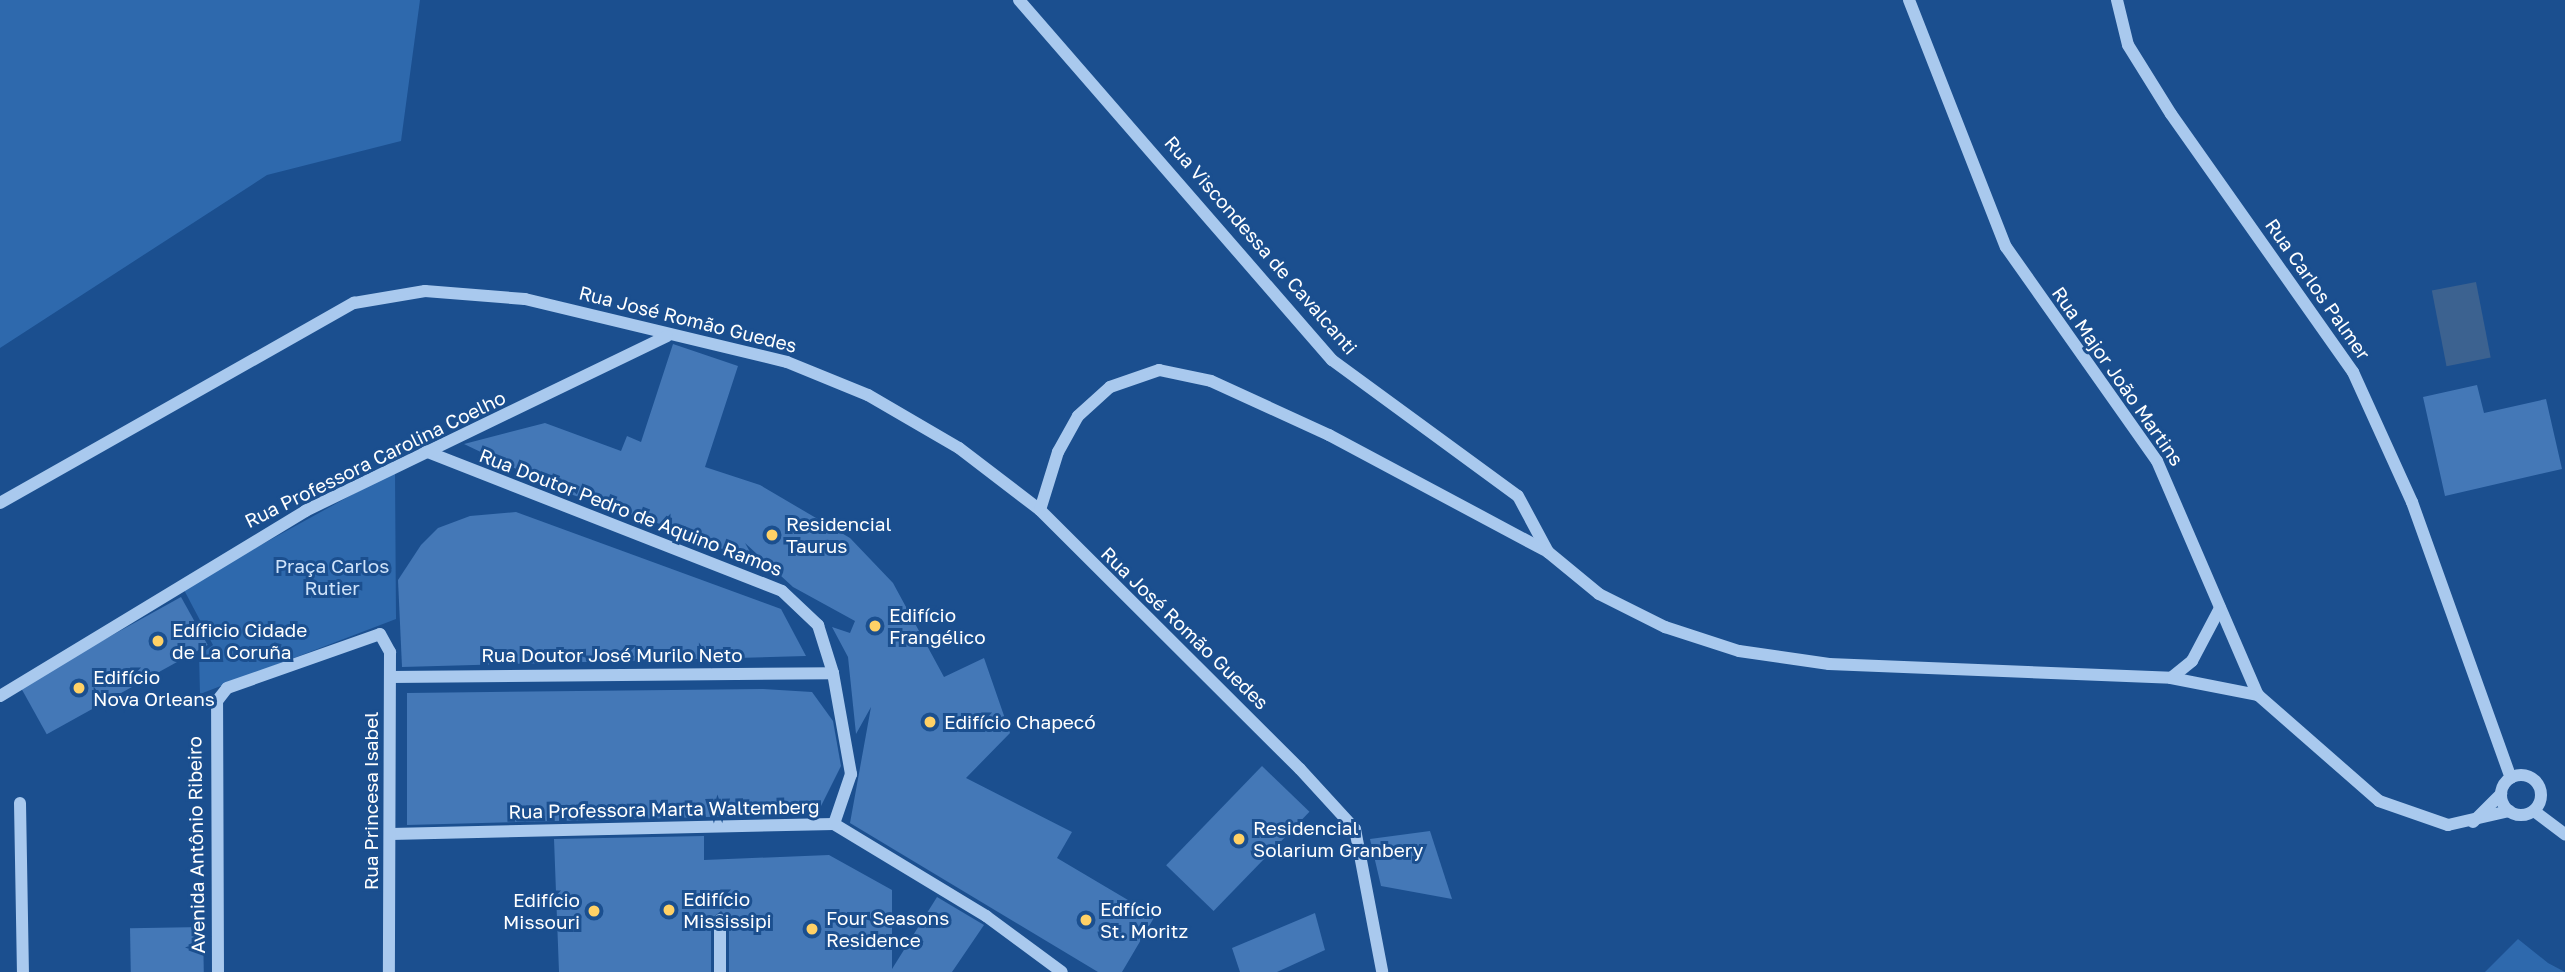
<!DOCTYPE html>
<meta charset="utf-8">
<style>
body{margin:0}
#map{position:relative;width:2565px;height:972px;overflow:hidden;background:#1b4f8f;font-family:"Golos Text",sans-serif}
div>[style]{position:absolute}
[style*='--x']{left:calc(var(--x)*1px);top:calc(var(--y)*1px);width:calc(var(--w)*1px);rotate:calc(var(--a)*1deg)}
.green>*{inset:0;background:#2e69ad}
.water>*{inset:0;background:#3c6290;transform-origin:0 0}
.building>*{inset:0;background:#4478b7;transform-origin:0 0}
.minor>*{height:12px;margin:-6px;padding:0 6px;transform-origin:6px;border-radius:6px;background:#a9c9ee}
.minor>.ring{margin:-6px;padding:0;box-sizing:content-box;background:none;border:12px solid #a9c9ee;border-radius:50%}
.dots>*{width:19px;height:19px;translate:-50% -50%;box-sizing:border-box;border:4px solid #1b4f8f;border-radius:50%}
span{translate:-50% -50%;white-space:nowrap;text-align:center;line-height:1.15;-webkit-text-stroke:6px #1b4f8f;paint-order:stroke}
.street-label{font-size:19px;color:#fff}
.poi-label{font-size:19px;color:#fff}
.left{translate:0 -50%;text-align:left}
.right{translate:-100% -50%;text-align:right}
.park-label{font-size:19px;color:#cfe3fa}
</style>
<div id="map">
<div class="green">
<div style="clip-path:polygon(0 0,420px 0,401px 141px,267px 175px,0 348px)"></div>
<div style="clip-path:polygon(395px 471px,396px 619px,200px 694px,199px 655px,213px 645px,183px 588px)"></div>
<div style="clip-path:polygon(2518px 939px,2548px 963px,2565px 972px,2485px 972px)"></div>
</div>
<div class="water">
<div style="left:2476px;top:282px;width:77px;height:45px;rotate:79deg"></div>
</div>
<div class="building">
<div style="clip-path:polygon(673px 344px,738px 366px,705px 467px,760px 485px,850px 538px,893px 583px,944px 677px,984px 658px,1010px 733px,966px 778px,1072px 832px,1057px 858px,1155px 916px,1122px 972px,1098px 972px,850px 823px,871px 707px,856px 734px,848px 657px,832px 627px,850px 633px,855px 621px,793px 587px,745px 543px,758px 566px,693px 535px,567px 493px,464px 444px,545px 423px,621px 451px,627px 436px,641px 442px)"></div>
<div style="clip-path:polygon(2477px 385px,2484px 413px,2546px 399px,2562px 469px,2445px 496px,2423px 397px)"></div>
<div style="clip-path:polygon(516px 512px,781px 609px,806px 656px,402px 667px,398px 580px,421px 545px,438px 528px,470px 516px)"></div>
<div style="left:181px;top:597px;width:55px;height:184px;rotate:61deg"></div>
<div style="clip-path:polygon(763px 689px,812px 692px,833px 721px,841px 766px,817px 814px,407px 825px,407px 693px)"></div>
<div style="left:1262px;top:766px;width:66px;height:138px;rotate:44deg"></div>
<div style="clip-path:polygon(1430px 831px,1452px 899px,1381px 886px,1370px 839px)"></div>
<div style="clip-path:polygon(704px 836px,704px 860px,829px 855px,892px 890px,892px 969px,937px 897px,984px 925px,952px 972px,729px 972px,729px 919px,721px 911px,711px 919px,711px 972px,559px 972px,554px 839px)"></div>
<div style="clip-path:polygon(1315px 913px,1325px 950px,1277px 972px,1240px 972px,1232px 948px)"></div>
<div style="left:203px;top:927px;width:45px;height:73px;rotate:89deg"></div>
</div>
<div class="minor">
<div style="--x:1019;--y:0;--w:477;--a:49"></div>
<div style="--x:1332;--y:360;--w:230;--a:36.2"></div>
<div style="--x:1518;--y:496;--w:64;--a:61.8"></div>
<div style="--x:1909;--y:0;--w:265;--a:68.6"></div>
<div style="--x:2006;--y:247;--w:262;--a:54.8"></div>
<div style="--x:2157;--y:461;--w:255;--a:66.7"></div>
<div style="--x:2258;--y:695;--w:161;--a:41.2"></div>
<div style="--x:2379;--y:801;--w:73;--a:19.2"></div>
<div style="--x:2448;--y:825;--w:63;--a:-12.9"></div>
<div style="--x:2117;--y:0;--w:46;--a:76.3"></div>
<div style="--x:2128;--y:45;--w:81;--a:58.1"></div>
<div style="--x:2171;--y:114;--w:316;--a:54.8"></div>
<div style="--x:2353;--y:372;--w:143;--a:65.6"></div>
<div style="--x:2412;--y:502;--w:293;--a:70.3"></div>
<div style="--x:425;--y:451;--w:383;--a:21.4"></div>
<div style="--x:782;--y:591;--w:50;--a:43.4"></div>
<div style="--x:818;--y:625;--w:50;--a:72.6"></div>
<div style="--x:833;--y:673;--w:103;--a:79.9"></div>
<div style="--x:851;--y:774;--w:53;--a:108.8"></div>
<div style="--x:0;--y:503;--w:407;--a:-29.5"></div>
<div style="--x:354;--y:303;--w:72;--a:-9.6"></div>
<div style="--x:425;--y:291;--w:100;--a:4.6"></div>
<div style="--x:525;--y:299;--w:269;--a:13.5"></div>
<div style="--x:787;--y:362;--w:87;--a:22.2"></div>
<div style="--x:868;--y:395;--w:105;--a:30.2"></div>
<div style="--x:959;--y:448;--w:102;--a:37.4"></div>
<div style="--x:1040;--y:510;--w:367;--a:44.9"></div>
<div style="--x:1300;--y:769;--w:81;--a:47.5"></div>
<div style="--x:1355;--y:829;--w:145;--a:79.2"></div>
<div style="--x:1040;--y:510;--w:61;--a:-72.8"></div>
<div style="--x:1058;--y:452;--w:41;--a:-60.9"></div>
<div style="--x:1078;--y:416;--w:43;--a:-42.2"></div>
<div style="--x:1110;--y:387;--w:52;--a:-19.1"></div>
<div style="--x:1159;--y:370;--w:53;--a:11.9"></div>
<div style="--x:1211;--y:381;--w:130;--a:24.6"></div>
<div style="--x:1329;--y:435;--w:248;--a:28.1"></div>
<div style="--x:1548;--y:552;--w:66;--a:39.5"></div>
<div style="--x:1599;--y:594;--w:74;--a:26.6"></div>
<div style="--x:1665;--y:627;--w:78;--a:18"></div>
<div style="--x:1739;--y:651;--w:91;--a:8.2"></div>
<div style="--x:1829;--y:664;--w:342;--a:2.3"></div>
<div style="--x:2171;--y:678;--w:89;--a:11.1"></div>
<div style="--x:390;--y:677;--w:443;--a:-0.5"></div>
<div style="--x:2171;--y:678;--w:27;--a:-39"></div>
<div style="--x:2192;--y:661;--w:60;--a:-62.2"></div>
<div style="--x:0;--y:696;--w:357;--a:-31.2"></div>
<div style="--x:305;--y:511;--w:402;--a:-25.8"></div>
<div class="ring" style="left:2501px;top:775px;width:28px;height:28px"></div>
<div style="--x:20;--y:803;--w:169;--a:89"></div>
<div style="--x:2534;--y:811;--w:39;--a:37"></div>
<div style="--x:2473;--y:822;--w:40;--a:-45"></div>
<div style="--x:391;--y:834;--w:443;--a:-1.3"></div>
<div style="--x:834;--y:824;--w:178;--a:31.2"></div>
<div style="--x:986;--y:916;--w:94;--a:36.4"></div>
<div style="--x:720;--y:920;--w:52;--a:90"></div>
<div style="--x:218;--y:972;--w:271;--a:-90.2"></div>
<div style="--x:217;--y:701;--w:16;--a:-52"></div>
<div style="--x:227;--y:688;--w:162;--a:-19.4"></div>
<div style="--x:380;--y:634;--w:21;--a:61"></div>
<div style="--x:390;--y:652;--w:320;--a:90.2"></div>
</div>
<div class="dots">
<div style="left:772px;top:535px;background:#ffd166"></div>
<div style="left:875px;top:626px;background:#ffd166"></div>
<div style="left:158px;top:641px;background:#ffd166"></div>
<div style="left:79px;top:688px;background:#ffd166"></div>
<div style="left:930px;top:722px;background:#ffd166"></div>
<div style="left:1239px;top:839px;background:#ffd166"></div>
<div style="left:669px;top:910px;background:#ffd166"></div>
<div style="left:594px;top:911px;background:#ffd166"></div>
<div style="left:1086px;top:920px;background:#ffd166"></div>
<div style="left:812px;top:929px;background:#ffd166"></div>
</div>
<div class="street-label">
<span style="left:1261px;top:245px;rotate:49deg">Rua Viscondessa de Cavalcanti</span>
<span style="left:2318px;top:289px;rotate:55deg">Rua Carlos Palmer</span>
<span style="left:688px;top:319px;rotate:14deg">Rua José Romão Guedes</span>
<span style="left:2118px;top:376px;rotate:55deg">Rua Major João Martins</span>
<span style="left:375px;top:459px;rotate:-26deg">Rua Professora Carolina Coelho</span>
<span style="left:631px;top:512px;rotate:21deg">Rua Doutor Pedro de Aquino Ramos</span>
<span style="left:1185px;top:628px;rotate:44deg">Rua José Romão Guedes</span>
<span style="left:612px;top:655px">Rua Doutor José Murilo Neto</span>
<span style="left:371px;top:801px;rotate:-90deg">Rua Princesa Isabel</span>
<span style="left:664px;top:809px;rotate:-1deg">Rua Professora Marta Waltemberg</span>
<span style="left:196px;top:845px;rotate:-91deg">Avenida Antônio Ribeiro</span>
</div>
<div class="poi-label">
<span class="left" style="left:786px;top:535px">Residencial<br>Taurus</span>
<span class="left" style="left:889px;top:626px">Edifício<br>Frangélico</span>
<span class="left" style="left:172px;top:641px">Edíficio Cidade<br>de La Coruña</span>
<span class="left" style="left:93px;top:688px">Edifício<br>Nova Orleans</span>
<span class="left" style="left:944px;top:722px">Edifício Chapecó</span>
<span class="left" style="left:1253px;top:839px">Residencial<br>Solarium Granbery</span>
<span class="left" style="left:683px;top:910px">Edifício<br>Mississipi</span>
<span class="right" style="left:580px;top:911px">Edifício<br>Missouri</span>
<span class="left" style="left:1100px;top:920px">Edfício<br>St. Moritz</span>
<span class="left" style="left:826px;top:929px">Four Seasons<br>Residence</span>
</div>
<div class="park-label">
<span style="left:332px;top:577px">Praça Carlos<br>Rutier</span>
</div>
</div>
